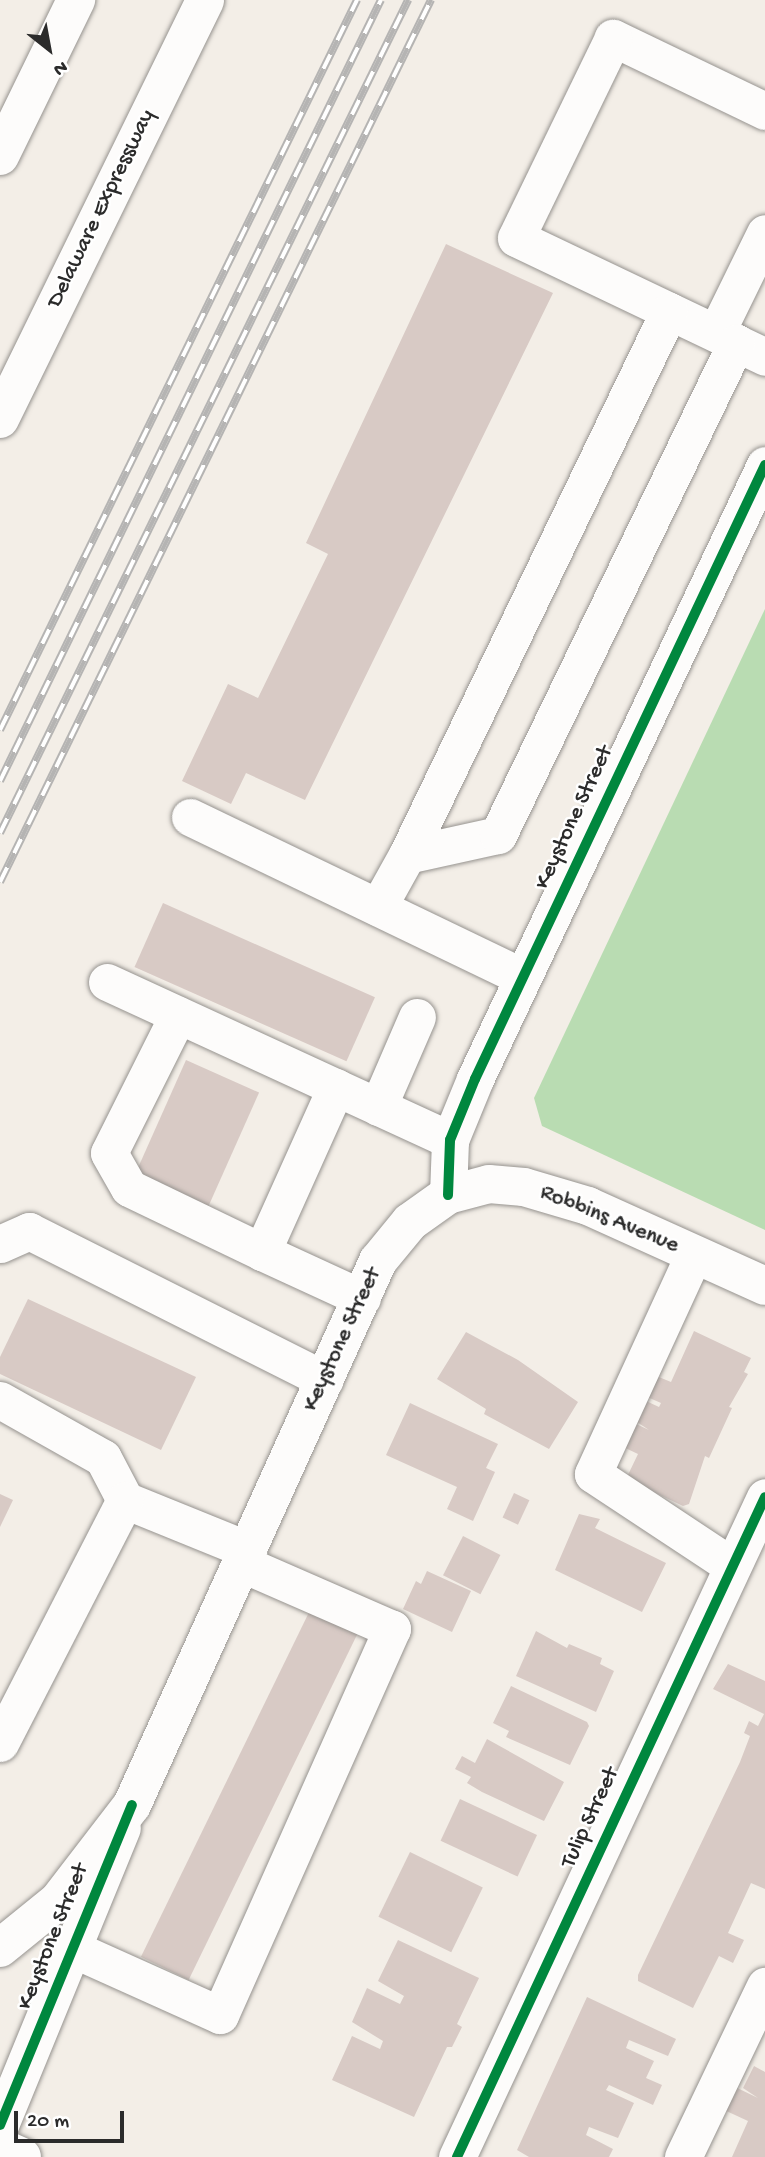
<!DOCTYPE html>
<style>
body{margin:0}
#map{position:relative;width:765px;height:2157px;overflow:hidden;background:#f3eee7;font-family:"Gochi Hand",sans-serif}
div>[style]{position:absolute}
[style*='--x']{left:calc(var(--x)*1px);top:calc(var(--y)*1px);width:calc(var(--w)*1px);rotate:calc(var(--a)*1deg)}
.green>*{inset:0;background:#b9dcb2}
.building>*{inset:0;background:#d8cac5;transform-origin:0 0}
.roads{filter:drop-shadow(0 0 2px #96938f) drop-shadow(0 0 2px #96938f)}
.minor>*{height:37px;margin:-18.5px;padding:0 18.5px;transform-origin:18.5px;border-radius:18.5px;background:#fdfcfb}
.highway>*{height:38px;margin:-19px;padding:0 19px;transform-origin:19px;border-radius:19px;background:#fdfcfb}
.rail>*{height:8px;margin-top:-4px;transform-origin:0;background:repeating-linear-gradient(90deg,#fff 0 16px,#b5b4b3 0 32px);box-sizing:border-box;border-block:2px solid #b5b4b3}
.cycleway>*{height:10px;margin:-5px;padding:0 5px;transform-origin:5px;border-radius:5px;background:#00873e}
span{translate:-50% -50%;white-space:nowrap;text-align:center;line-height:1.15;-webkit-text-stroke:5px #fff;paint-order:stroke}
.street-label{font-size:23px;color:#2b2b2b}
.north{position:absolute;left:14px;top:14px;width:70px;height:70px;-webkit-text-stroke:5px #fff;paint-order:stroke;rotate:149deg;font-size:19px;font-weight:700;line-height:28px;text-align:center;color:#2b2b2b}
.north::after{content:'';display:block;margin:auto;width:24px;height:32px;background:#2b2b2b;clip-path:polygon(50% 0,100% 100%,50% 72%,0 100%)}
.scale{position:absolute;left:14px;top:2111px;width:110px;height:32px;box-sizing:border-box;border:4px solid #2b2b2b;border-top:0;padding-left:9px;font-size:21px;line-height:24px;white-space:nowrap;color:#2b2b2b;-webkit-text-stroke:5px #fff;paint-order:stroke}
</style>
<div id="map">
<div class="green">
<div style="clip-path:polygon(765px 609px,765px 1230px,542px 1126px,534px 1098px)"></div>
</div>
<div class="building">
<div style="clip-path:polygon(446px 244px,553px 293px,305px 800px,246px 773px,231px 804px,182px 781px,228px 684px,258px 698px,328px 554px,306px 543px)"></div>
<div style="left:163px;top:903px;width:232px;height:70px;rotate:24deg"></div>
<div style="left:186px;top:1060px;width:80px;height:127px;rotate:24deg"></div>
<div style="clip-path:polygon(28px 1299px,196px 1377px,161px 1450px,0 1374px,0 1357px)"></div>
<div style="clip-path:polygon(694px 1331px,751px 1358px,744px 1372px,748px 1374px,729px 1407px,732px 1408px,709px 1458px,705px 1456px,689px 1504px,683px 1506px,626px 1479px,638px 1454px,621px 1446px,632px 1422px,649px 1430px,634px 1420px,644px 1400px,659px 1407px,661px 1403px,645px 1396px,654px 1375px,671px 1382px)"></div>
<div style="clip-path:polygon(466px 1332px,518px 1360px,578px 1402px,549px 1449px,484px 1414px,486px 1409px,437px 1379px)"></div>
<div style="clip-path:polygon(410px 1403px,498px 1444px,486px 1468px,495px 1472px,473px 1521px,447px 1509px,457px 1487px,386px 1455px)"></div>
<div style="left:514px;top:1493px;width:17px;height:27px;rotate:25deg"></div>
<div style="clip-path:polygon(0 1494px,13px 1500px,0 1527px)"></div>
<div style="clip-path:polygon(579px 1514px,600px 1519px,595px 1528px,666px 1563px,642px 1612px,555px 1570px)"></div>
<div style="left:463px;top:1536px;width:42px;height:44px;rotate:27deg"></div>
<div style="clip-path:polygon(427px 1571px,471px 1591px,452px 1632px,403px 1609px,416px 1581px,421px 1584px)"></div>
<div style="left:315px;top:1600px;width:53px;height:397px;rotate:26deg"></div>
<div style="clip-path:polygon(536px 1631px,567px 1648px,569px 1644px,602px 1658px,600px 1664px,614px 1671px,596px 1712px,516px 1676px)"></div>
<div style="clip-path:polygon(728px 1664px,765px 1681px,765px 1889px,751px 1883px,728px 1933px,744px 1940px,733px 1963px,719px 1956px,693px 2008px,638px 1981px,638px 1975px,740px 1762px,750px 1736px,744px 1733px,749px 1721px,758px 1726px,764px 1714px,713px 1689px)"></div>
<div style="clip-path:polygon(511px 1686px,587px 1722px,589px 1726px,570px 1765px,506px 1737px,509px 1731px,493px 1723px)"></div>
<div style="clip-path:polygon(487px 1739px,564px 1782px,544px 1821px,482px 1792px,467px 1783px,471px 1777px,455px 1769px,462px 1756px,475px 1763px)"></div>
<div style="left:460px;top:1799px;width:85px;height:46px;rotate:25deg"></div>
<div style="left:410px;top:1852px;width:81px;height:72px;rotate:26deg"></div>
<div style="clip-path:polygon(398px 1940px,479px 1978px,457px 2024px,462px 2027px,452px 2047px,447px 2047px,414px 2117px,332px 2080px,352px 2036px,380px 2049px,383px 2041px,352px 2022px,367px 1988px,400px 2004px,404px 1996px,378px 1981px)"></div>
<div style="clip-path:polygon(587px 1997px,676px 2039px,668px 2056px,629px 2040px,626px 2048px,654px 2061px,646px 2078px,662px 2085px,653px 2105px,609px 2085px,606px 2090px,634px 2103px,618px 2138px,589px 2127px,586px 2135px,613px 2149px,609px 2157px,529px 2157px,517px 2150px)"></div>
<div style="clip-path:polygon(754px 2066px,765px 2072px,765px 2157px,732px 2157px,748px 2121px,722px 2109px,733px 2086px,758px 2098px,743px 2088px)"></div>
</div>
<div class="roads">
<div class="minor">
<div style="--x:765;--y:111;--w:169;--a:-154.3"></div>
<div style="--x:613;--y:38;--w:222;--a:115.9"></div>
<div style="--x:516;--y:238;--w:276;--a:25.5"></div>
<div style="--x:716;--y:333;--w:111;--a:-63.9"></div>
<div style="--x:190;--y:817;--w:369;--a:25.7"></div>
<div style="--x:407;--y:855;--w:604;--a:-64.28"></div>
<div style="--x:378;--y:907;--w:60;--a:-60.9"></div>
<div style="--x:407;--y:855;--w:93;--a:-12.4"></div>
<div style="--x:498;--y:835;--w:547;--a:-64.19"></div>
<div style="--x:107;--y:982;--w:378;--a:24.7"></div>
<div style="--x:178;--y:1015;--w:154;--a:116.6"></div>
<div style="--x:109;--y:1153;--w:40;--a:60.3"></div>
<div style="--x:129;--y:1188;--w:148;--a:25.7"></div>
<div style="--x:336;--y:1087;--w:181;--a:114.2"></div>
<div style="--x:262;--y:1252;--w:110;--a:24.7"></div>
<div style="--x:378;--y:1107;--w:98;--a:-66.6"></div>
<div style="--x:448;--y:1195;--w:55;--a:-87.9"></div>
<div style="--x:450;--y:1140;--w:66;--a:-67.7"></div>
<div style="--x:475;--y:1079;--w:679;--a:-64.72"></div>
<div style="--x:0;--y:1244;--w:32;--a:-24"></div>
<div style="--x:29;--y:1231;--w:331;--a:26.7"></div>
<div style="--x:694;--y:1254;--w:242;--a:114.7"></div>
<div style="--x:593;--y:1474;--w:167;--a:33.5"></div>
<div style="--x:0;--y:1400;--w:118;--a:29.4"></div>
<div style="--x:103;--y:1458;--w:47;--a:62.4"></div>
<div style="--x:125;--y:1500;--w:133;--a:22.1"></div>
<div style="--x:0;--y:1743;--w:273;--a:-62.8"></div>
<div style="--x:73;--y:1949;--w:161;--a:24.2"></div>
<div style="--x:220;--y:2015;--w:423;--a:-66"></div>
<div style="--x:392;--y:1629;--w:165;--a:-156.4"></div>
<div style="--x:0;--y:2125;--w:321;--a:-67.7"></div>
<div style="--x:457;--y:2157;--w:728;--a:-64.98"></div>
<div style="--x:683;--y:2157;--w:190;--a:-64.4"></div>
</div>
<div class="highway">
<div style="--x:0;--y:156;--w:174;--a:-64"></div>
<div style="--x:0;--y:419;--w:466;--a:-63.9"></div>
<div style="--x:0;--y:1948;--w:75;--a:-39"></div>
<div style="--x:58;--y:1901;--w:121;--a:-52.4"></div>
<div style="--x:132;--y:1805;--w:597;--a:-65.67"></div>
<div style="--x:378;--y:1261;--w:50;--a:-50.6"></div>
<div style="--x:410;--y:1222;--w:47;--a:-35.4"></div>
<div style="--x:448;--y:1195;--w:42;--a:-15"></div>
<div style="--x:489;--y:1184;--w:35;--a:5"></div>
<div style="--x:524;--y:1187;--w:67;--a:16.5"></div>
<div style="--x:588;--y:1206;--w:194;--a:24.3"></div>
<div style="--x:0;--y:2147;--w:24;--a:24"></div>
</div>
</div>
<div class="rail">
<div style="--x:0;--y:730;--w:813;--a:-63.94"></div>
<div style="--x:0;--y:781;--w:869;--a:-64"></div>
<div style="--x:0;--y:833;--w:928;--a:-63.9"></div>
<div style="--x:0;--y:882;--w:982;--a:-63.96"></div>
</div>
<div class="cycleway">
<div style="--x:448;--y:1195;--w:55;--a:-87.9"></div>
<div style="--x:450;--y:1140;--w:66;--a:-67.7"></div>
<div style="--x:475;--y:1079;--w:679;--a:-64.72"></div>
<div style="--x:0;--y:2125;--w:346;--a:-67.6"></div>
<div style="--x:457;--y:2157;--w:728;--a:-64.98"></div>
</div>
<div class="street-label">
<span style="left:102px;top:209px;rotate:-64deg">Delaware Expressway</span>
<span style="left:575px;top:818px;rotate:-65deg">Keystone Street</span>
<span style="left:609px;top:1220px;rotate:22deg">Robbins Avenue</span>
<span style="left:343px;top:1340px;rotate:-65deg">Keystone Street</span>
<span style="left:591px;top:1818px;rotate:-65deg">Tulip Street</span>
<span style="left:54px;top:1937px;rotate:-68deg">Keystone Street</span>
</div>
<div class="north">N</div>
<div class="scale">20 m</div>
</div>
